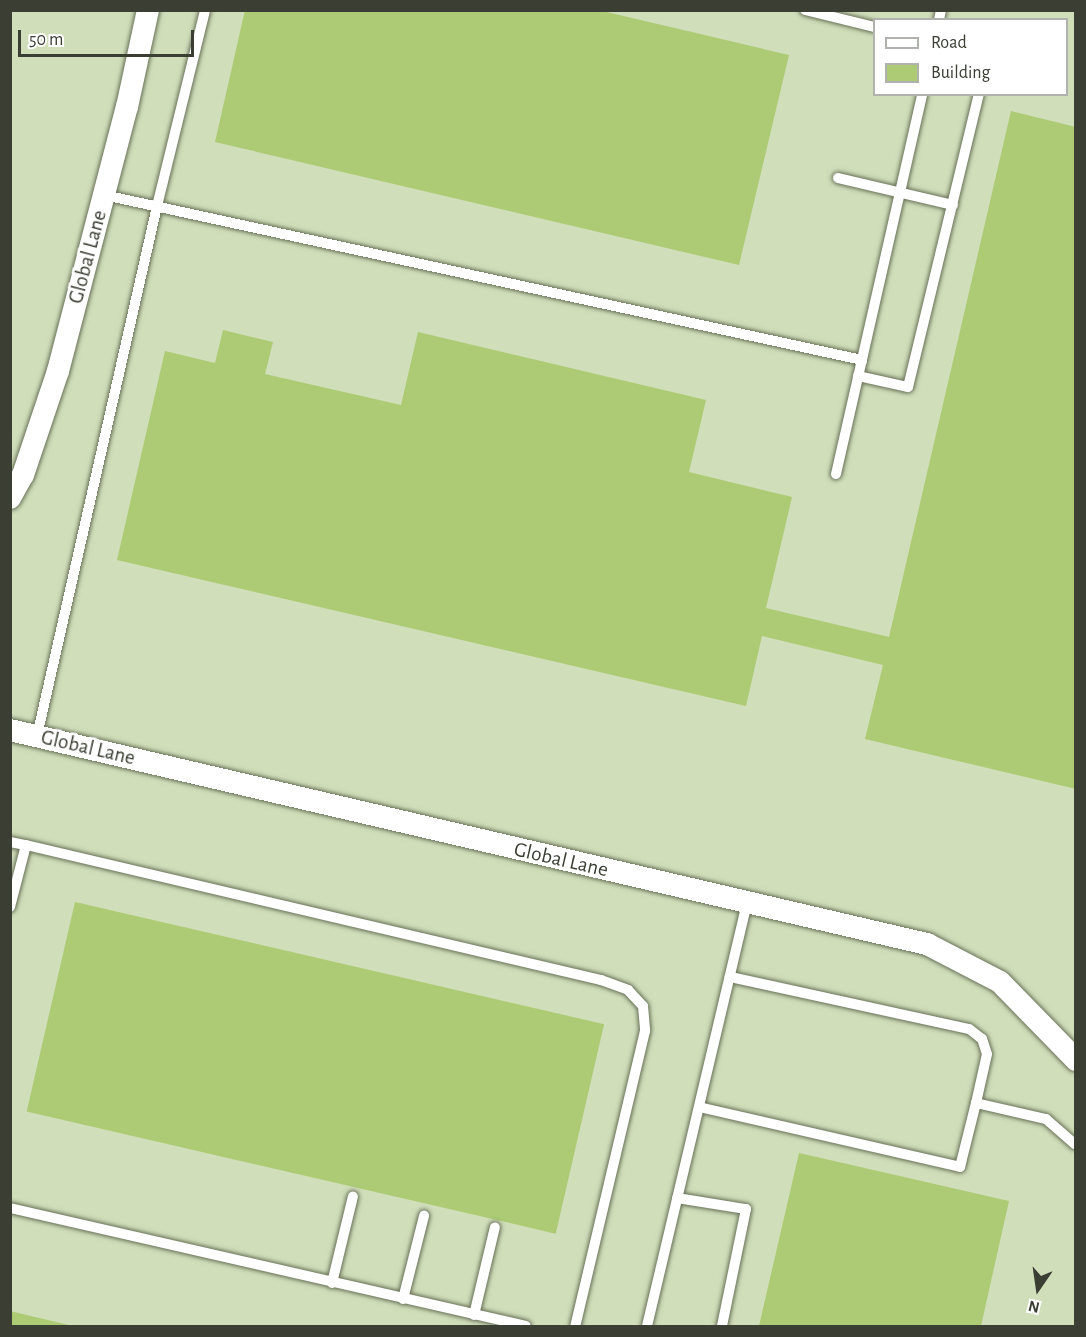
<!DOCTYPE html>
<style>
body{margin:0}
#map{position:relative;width:1086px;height:1337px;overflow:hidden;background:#dde8cb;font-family:"Alegreya Sans",sans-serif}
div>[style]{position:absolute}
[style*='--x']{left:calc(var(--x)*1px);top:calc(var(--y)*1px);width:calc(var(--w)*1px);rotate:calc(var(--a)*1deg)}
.built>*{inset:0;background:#d0deba}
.building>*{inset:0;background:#adcb74;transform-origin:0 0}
.roads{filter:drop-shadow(0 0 2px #687158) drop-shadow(0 0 2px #687158)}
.lane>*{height:10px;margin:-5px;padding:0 5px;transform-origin:5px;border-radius:5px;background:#fff}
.street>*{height:22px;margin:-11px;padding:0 11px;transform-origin:11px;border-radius:11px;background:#fff}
span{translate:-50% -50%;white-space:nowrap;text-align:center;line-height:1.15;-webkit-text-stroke:5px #fff;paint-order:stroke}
.street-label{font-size:21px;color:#3a3e33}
.frame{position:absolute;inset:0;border:12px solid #3a3e33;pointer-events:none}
.legend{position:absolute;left:873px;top:18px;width:195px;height:78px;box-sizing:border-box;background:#fff;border:2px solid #b0b2ad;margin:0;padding:8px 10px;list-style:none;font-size:18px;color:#3a3e33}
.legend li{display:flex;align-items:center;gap:12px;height:30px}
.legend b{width:30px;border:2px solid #b0b2ad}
.north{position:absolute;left:1008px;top:1259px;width:60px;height:60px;-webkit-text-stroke:4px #fff;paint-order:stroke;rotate:193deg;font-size:16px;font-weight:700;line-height:24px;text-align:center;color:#3a3e33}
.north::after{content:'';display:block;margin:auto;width:21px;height:27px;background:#3a3e33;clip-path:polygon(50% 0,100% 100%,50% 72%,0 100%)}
.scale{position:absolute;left:18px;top:30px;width:176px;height:27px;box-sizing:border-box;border:3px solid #3a3e33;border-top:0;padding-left:8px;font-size:18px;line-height:21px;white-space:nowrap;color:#3a3e33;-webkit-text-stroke:4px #fff;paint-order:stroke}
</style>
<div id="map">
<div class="built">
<div style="clip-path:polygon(evenodd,11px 11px,1075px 11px,1075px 1326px,11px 1326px,11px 11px,874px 20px,1066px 20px,1066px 94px,874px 94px,874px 20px)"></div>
</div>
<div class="building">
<div style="clip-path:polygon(245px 10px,598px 10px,789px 55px,739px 265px,215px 142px)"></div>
<div style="clip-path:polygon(1011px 111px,1076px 127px,1076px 789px,865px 739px,883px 665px,762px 636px,746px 706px,117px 560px,165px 351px,215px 363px,223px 330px,273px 342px,265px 374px,401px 405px,418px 332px,706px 400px,689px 472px,792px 497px,766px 608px,889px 637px)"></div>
<div style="left:75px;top:902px;width:543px;height:215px;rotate:13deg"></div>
<div style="clip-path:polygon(799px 1153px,1009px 1201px,981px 1326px,759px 1326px)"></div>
<div style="clip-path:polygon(10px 1311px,73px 1326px,10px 1326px)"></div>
</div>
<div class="roads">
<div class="lane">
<div style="--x:805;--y:10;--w:71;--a:13.8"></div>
<div style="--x:939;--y:20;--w:10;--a:-79"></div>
<div style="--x:838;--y:178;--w:118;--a:13.2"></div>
<div style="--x:104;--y:195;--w:776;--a:12.28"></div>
<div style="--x:858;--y:376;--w:51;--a:12.4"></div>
<div style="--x:908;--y:387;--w:301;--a:-76.4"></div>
<div style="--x:836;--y:474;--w:390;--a:-77.2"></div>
<div style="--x:37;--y:736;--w:543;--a:-77.24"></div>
<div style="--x:157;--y:206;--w:202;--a:-76.2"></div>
<div style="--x:10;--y:842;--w:16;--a:11"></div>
<div style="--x:26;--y:845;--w:64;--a:104.5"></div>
<div style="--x:26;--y:845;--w:591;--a:13.21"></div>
<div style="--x:601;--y:980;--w:29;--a:20"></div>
<div style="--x:628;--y:990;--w:22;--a:47"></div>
<div style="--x:643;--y:1006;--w:25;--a:85"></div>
<div style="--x:645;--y:1031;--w:303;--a:103.3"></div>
<div style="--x:976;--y:1103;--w:72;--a:12.9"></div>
<div style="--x:1046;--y:1119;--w:38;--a:41"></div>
<div style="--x:699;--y:1107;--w:268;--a:12.9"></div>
<div style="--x:960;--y:1167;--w:66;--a:-76"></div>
<div style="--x:976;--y:1103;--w:50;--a:-77.3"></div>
<div style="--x:987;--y:1054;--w:16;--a:-108"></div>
<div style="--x:982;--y:1039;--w:16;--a:-142"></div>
<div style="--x:969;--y:1029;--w:245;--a:-167.7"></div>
<div style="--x:677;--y:1198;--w:70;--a:9.1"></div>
<div style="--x:746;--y:1209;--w:119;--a:101.6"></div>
<div style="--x:10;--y:1208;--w:529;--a:12.88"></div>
<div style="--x:332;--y:1283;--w:89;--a:-76.4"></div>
<div style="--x:403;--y:1299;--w:86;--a:-75.8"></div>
<div style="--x:474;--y:1315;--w:90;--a:-76.6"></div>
<div style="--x:647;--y:1326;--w:436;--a:-76.7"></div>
</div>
<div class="street">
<div style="--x:10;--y:498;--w:26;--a:-61"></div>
<div style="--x:23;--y:475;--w:110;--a:-71.4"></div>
<div style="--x:58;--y:371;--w:273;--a:-75.4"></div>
<div style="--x:127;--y:107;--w:99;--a:-77.8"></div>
<div style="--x:10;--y:730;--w:942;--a:13.14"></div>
<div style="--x:927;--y:944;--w:82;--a:27.5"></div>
<div style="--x:1000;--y:982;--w:109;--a:45.7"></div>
</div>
</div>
<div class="street-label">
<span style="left:88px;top:257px;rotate:-75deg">Global Lane</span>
<span style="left:88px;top:748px;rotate:13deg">Global Lane</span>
<span style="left:561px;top:860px;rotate:13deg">Global Lane</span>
</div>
<div class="frame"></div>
<ul class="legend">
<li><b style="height:8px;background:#fff"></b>Road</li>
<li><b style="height:16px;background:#adcb74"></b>Building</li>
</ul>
<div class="north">N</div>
<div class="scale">50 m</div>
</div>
